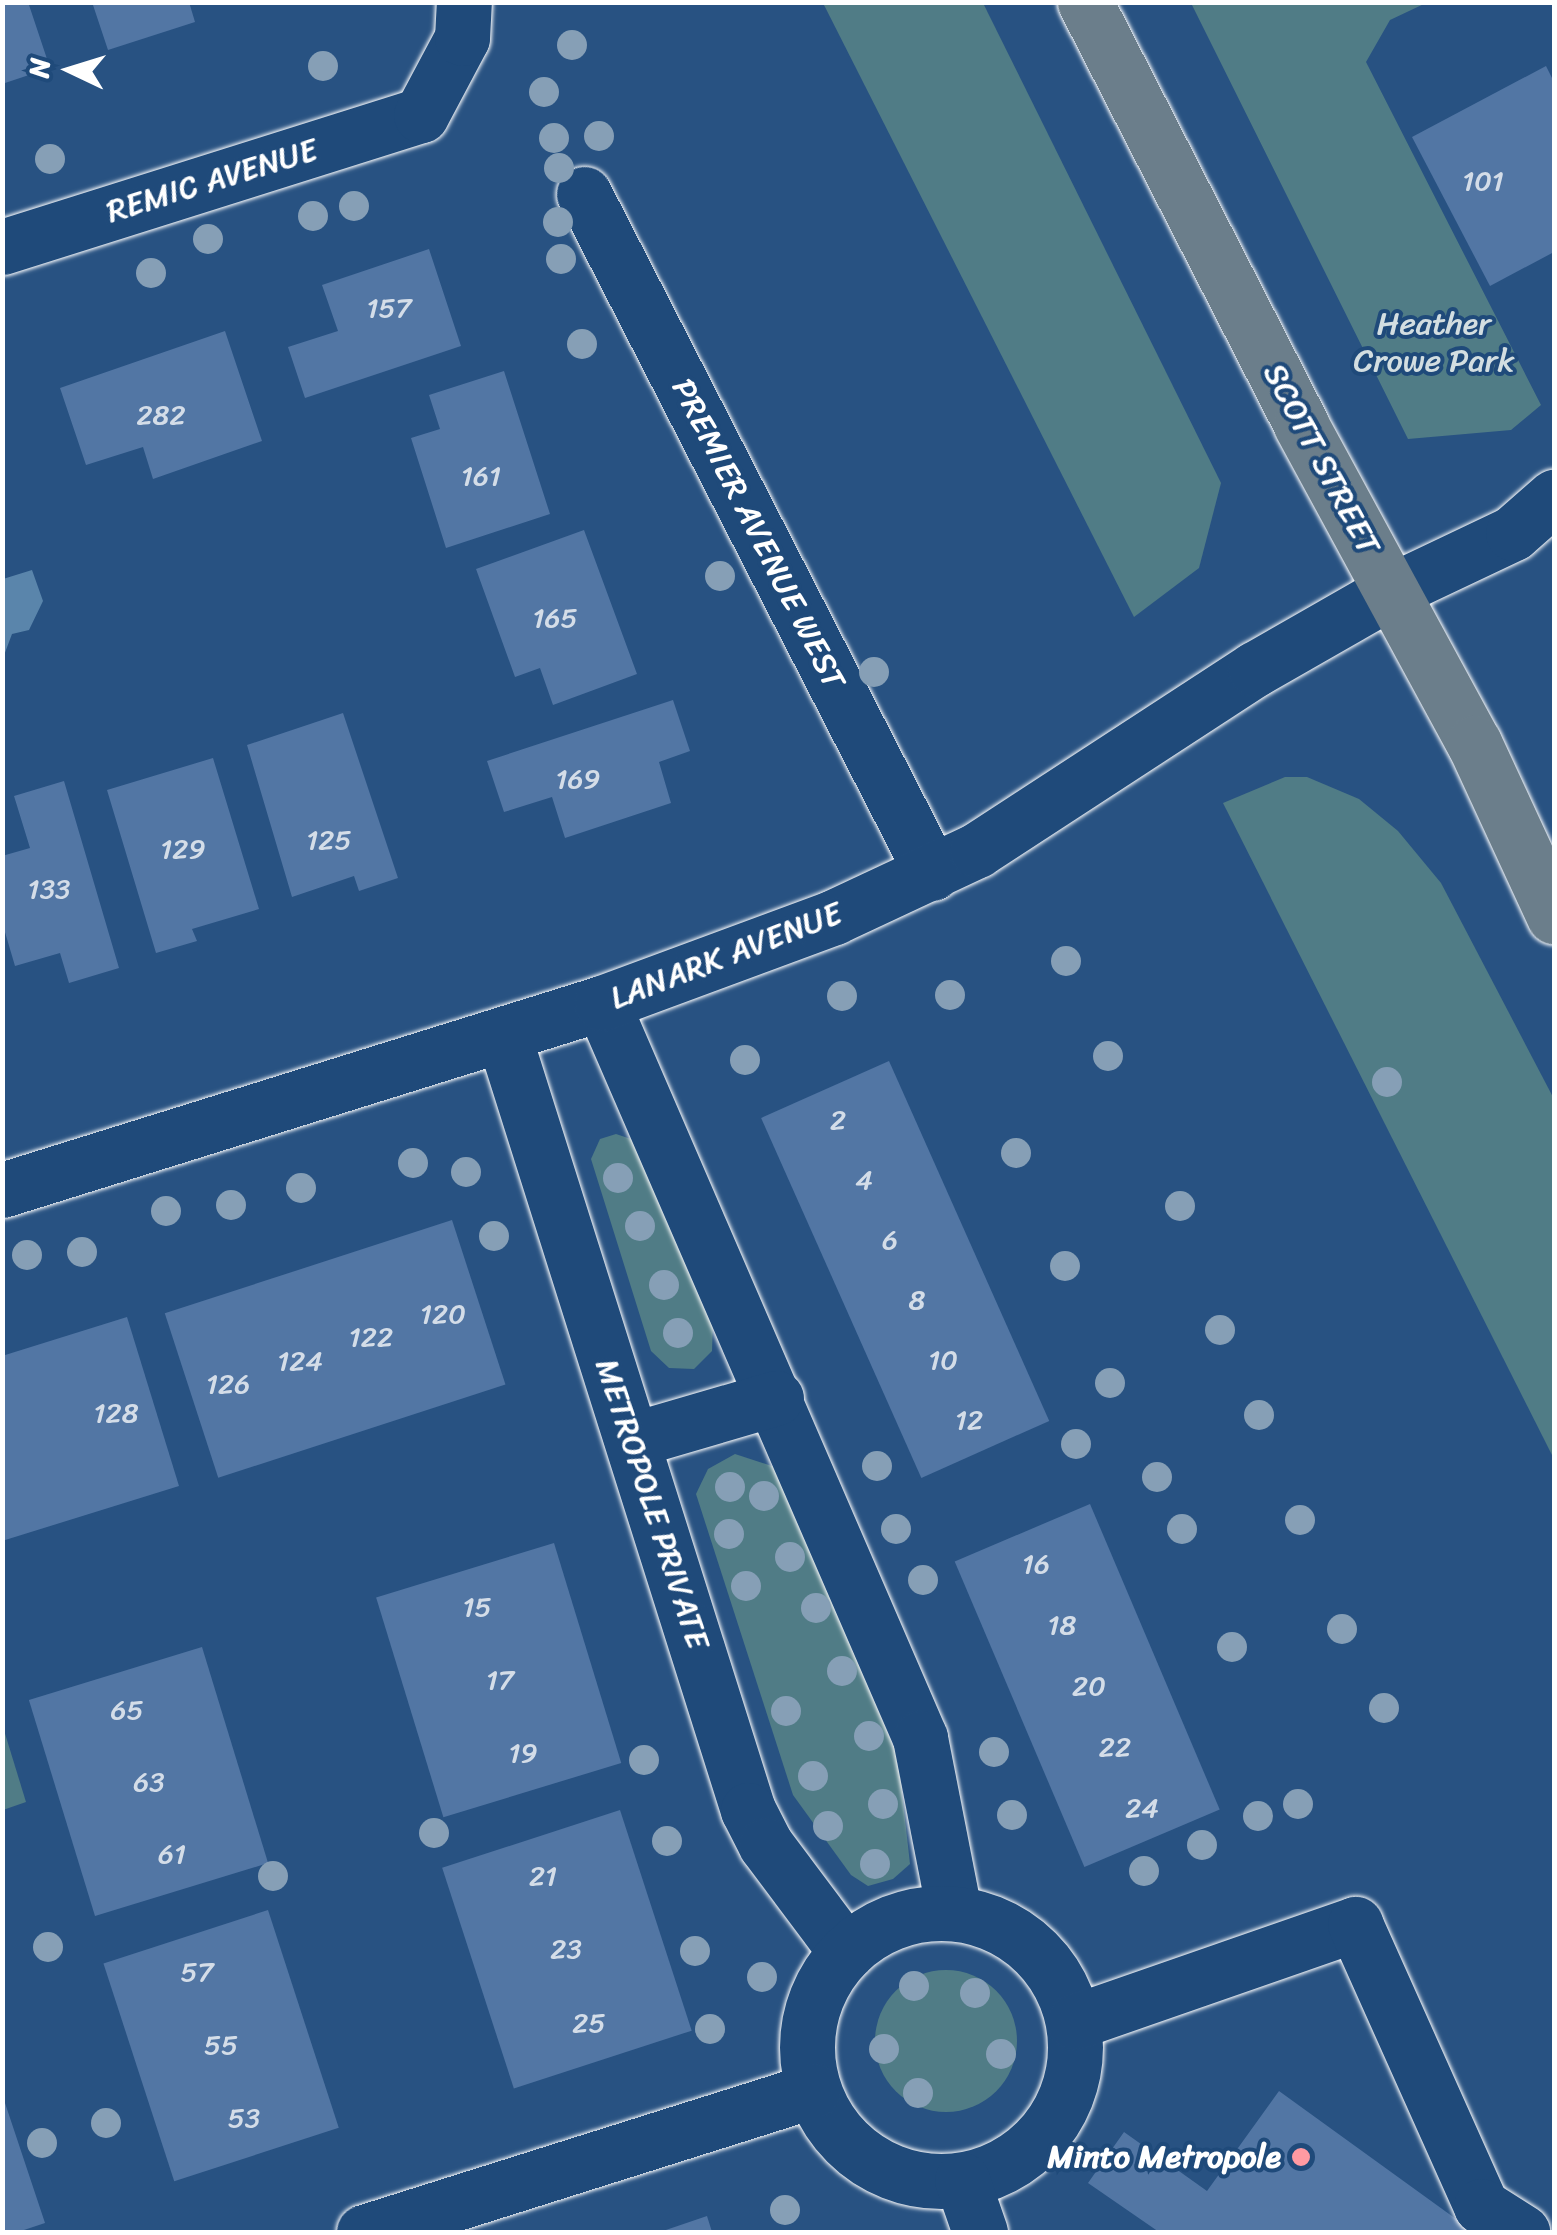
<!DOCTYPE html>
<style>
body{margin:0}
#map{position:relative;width:1557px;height:2235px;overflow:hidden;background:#285282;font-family:Sriracha,sans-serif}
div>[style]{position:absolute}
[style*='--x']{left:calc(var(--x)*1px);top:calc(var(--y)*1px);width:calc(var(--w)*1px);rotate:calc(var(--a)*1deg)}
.green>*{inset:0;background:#507c86}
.round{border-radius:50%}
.water>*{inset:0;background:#5a85ab}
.building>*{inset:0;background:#5276a4;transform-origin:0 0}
.roads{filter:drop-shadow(0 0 2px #fff) drop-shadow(0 0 2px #fff)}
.minor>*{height:55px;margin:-27.5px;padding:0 27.5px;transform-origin:27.5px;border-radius:27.5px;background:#1f4a7a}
.minor>.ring{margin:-27.5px;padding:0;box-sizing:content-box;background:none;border:55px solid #1f4a7a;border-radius:50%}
.major>*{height:55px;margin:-27.5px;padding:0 27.5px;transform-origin:27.5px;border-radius:27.5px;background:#6b7e8b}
.trees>*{width:30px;height:30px;margin:-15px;border-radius:50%;background:#869fb6}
.dots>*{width:28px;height:28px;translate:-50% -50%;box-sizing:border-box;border:5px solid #1f4a7a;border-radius:50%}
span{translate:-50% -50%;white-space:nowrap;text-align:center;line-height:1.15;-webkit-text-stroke:8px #1f4a7a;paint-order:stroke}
.number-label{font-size:28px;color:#d4dde8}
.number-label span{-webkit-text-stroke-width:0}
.street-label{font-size:32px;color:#fff}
.park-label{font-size:32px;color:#d3dee1}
.poi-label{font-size:32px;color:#fff;font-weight:700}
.right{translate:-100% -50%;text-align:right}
.frame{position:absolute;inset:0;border:5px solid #fff;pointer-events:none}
.north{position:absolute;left:20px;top:20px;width:100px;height:100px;-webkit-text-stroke:8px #1f4a7a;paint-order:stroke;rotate:274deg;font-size:28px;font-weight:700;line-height:40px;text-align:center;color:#fff}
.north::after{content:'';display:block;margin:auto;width:35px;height:45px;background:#fff;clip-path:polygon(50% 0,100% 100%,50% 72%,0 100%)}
</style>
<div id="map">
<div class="green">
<div style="clip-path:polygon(823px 3px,983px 3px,1221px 483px,1199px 568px,1134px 617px)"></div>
<div style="clip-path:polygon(1191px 3px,1426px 3px,1390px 20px,1366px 62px,1541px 405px,1511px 430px,1408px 439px)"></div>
<div style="clip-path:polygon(1285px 777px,1307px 777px,1359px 799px,1398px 831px,1441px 883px,1554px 1099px,1554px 1459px,1223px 803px)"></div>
<div style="clip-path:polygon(616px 1134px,634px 1140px,713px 1322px,712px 1351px,694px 1369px,669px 1368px,651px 1351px,591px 1159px,600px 1139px)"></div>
<div style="clip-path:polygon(735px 1454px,775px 1467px,898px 1757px,910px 1864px,893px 1879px,868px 1886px,851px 1875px,793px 1795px,696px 1494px,708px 1469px)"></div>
<div style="clip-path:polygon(3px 1727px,26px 1802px,3px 1810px,2px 1810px)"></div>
<div class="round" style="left:875px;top:1970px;width:142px;height:142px"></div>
</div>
<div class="water">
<div style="clip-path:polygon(32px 570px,43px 601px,29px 630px,12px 634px,3px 658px,3px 579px)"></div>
</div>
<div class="building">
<div style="clip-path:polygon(2px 2px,28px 2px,50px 68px,2px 84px)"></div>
<div style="clip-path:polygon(92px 2px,189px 2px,195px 22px,108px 50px)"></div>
<div style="clip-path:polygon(1546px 66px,1554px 82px,1554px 252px,1490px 286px,1412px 137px)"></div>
<div style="clip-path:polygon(429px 249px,461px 346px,305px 398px,288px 347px,338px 331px,322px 285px)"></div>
<div style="clip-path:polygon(225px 331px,262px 441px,153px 479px,143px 447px,86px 465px,60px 388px)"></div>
<div style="clip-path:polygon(504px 371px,550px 514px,446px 548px,411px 438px,440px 429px,429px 395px)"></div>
<div style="clip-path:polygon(584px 530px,637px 674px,553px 705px,540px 668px,515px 677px,476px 569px)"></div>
<div style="clip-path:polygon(673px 700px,690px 751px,659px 762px,671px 803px,565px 838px,552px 797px,504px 812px,487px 761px)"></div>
<div style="clip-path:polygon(343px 713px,398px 878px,359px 891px,354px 876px,292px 897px,247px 745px)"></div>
<div style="clip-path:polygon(213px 758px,259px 909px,192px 929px,197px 941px,156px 953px,107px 790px)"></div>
<div style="clip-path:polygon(64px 781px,119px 968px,69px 983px,60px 953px,15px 966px,2px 922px,2px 856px,30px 848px,14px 796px)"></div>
<div style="left:889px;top:1061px;width:394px;height:140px;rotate:66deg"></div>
<div style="left:452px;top:1220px;width:173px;height:302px;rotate:72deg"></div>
<div style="clip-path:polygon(127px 1317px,179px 1486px,2px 1541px,2px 1356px)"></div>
<div style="left:1090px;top:1504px;width:332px;height:147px;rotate:67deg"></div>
<div style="left:554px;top:1543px;width:230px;height:186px;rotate:73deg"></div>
<div style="left:202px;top:1647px;width:226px;height:181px;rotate:73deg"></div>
<div style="left:620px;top:1810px;width:232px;height:187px;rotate:72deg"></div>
<div style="left:268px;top:1910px;width:229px;height:173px;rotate:72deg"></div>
<div style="clip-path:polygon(1279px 2091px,1474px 2232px,1159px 2232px,1088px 2183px,1124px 2132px,1207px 2191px)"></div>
<div style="clip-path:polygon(2px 2094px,45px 2223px,18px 2232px,2px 2232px)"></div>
<div style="clip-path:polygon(707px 2216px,712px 2232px,660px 2232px)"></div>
</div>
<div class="roads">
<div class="minor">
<div style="--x:584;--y:194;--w:763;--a:62.86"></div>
<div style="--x:2;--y:247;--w:439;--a:-17.5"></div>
<div style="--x:421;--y:115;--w:87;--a:-62"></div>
<div style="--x:462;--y:38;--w:36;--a:-87"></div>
<div style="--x:602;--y:1003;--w:801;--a:66.6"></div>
<div style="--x:920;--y:1738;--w:177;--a:78.9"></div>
<div style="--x:503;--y:1034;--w:814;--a:72.48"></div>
<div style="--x:748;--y:1810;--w:39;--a:63"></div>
<div style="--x:766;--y:1845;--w:134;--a:53.2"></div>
<div style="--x:2;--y:1190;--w:628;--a:-17.31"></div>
<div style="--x:602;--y:1003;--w:247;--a:-20.3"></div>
<div style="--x:834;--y:917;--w:158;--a:-25.1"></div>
<div style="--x:977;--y:850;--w:332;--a:-33.1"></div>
<div style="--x:1255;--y:669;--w:157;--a:-29.8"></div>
<div style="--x:1391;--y:591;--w:135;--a:-25.4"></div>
<div style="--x:1513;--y:533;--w:55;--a:-41.3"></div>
<div style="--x:632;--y:1440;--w:150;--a:-16.3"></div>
<div class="ring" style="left:807px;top:1913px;width:213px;height:213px"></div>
<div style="--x:1074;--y:2022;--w:298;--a:-19.2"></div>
<div style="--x:1355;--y:1924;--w:309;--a:65.9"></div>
<div style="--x:1481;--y:2206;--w:49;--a:32.4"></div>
<div style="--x:962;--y:2180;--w:55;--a:70.9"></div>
<div style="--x:364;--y:2232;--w:471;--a:-17.5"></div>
</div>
<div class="major">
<div style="--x:1085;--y:2;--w:475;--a:62.9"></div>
<div style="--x:1301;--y:425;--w:362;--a:61.5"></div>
<div style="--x:1474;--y:743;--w:191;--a:65.2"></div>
</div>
</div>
<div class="trees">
<div style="left:572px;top:45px"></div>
<div style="left:323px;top:66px"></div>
<div style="left:544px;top:92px"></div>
<div style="left:599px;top:136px"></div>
<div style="left:554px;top:138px"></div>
<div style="left:50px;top:159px"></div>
<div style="left:559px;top:168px"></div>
<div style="left:354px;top:206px"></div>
<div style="left:313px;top:216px"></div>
<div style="left:558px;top:222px"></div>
<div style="left:208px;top:239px"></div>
<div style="left:561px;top:259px"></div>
<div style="left:151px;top:273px"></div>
<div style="left:582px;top:344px"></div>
<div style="left:720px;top:576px"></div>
<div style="left:874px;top:672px"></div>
<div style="left:1066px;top:961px"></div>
<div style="left:950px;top:995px"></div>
<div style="left:842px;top:996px"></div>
<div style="left:1108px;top:1056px"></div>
<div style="left:745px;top:1060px"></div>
<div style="left:1387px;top:1082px"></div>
<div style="left:1016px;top:1153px"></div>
<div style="left:413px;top:1163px"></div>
<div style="left:466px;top:1172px"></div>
<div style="left:618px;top:1178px"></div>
<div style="left:301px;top:1188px"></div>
<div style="left:231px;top:1205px"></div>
<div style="left:1180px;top:1206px"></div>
<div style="left:166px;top:1211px"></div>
<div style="left:640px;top:1226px"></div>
<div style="left:494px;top:1236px"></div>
<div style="left:82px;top:1252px"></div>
<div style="left:27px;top:1255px"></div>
<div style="left:1065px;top:1266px"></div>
<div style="left:664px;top:1285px"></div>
<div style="left:1220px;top:1330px"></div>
<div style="left:678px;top:1333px"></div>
<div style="left:1110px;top:1383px"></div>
<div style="left:1259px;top:1415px"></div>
<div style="left:1076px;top:1444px"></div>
<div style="left:877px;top:1466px"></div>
<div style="left:1157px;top:1477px"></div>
<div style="left:730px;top:1487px"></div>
<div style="left:764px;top:1496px"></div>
<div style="left:1300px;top:1520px"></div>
<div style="left:896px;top:1529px"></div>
<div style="left:1182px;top:1529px"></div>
<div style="left:729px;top:1534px"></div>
<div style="left:790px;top:1557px"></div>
<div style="left:923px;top:1580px"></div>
<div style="left:746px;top:1586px"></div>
<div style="left:816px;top:1608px"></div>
<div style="left:1342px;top:1629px"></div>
<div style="left:1232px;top:1647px"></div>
<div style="left:842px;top:1671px"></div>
<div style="left:1384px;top:1708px"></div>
<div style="left:786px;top:1711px"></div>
<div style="left:869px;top:1736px"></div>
<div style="left:994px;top:1752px"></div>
<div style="left:644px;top:1760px"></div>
<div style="left:813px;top:1776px"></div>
<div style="left:883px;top:1804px"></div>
<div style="left:1298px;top:1804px"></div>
<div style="left:1012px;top:1815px"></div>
<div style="left:1258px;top:1816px"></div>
<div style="left:828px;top:1826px"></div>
<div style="left:434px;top:1833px"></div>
<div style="left:667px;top:1841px"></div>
<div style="left:1202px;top:1845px"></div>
<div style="left:875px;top:1864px"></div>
<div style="left:1144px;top:1871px"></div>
<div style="left:273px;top:1876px"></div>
<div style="left:48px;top:1947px"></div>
<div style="left:695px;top:1951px"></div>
<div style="left:762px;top:1977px"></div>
<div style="left:914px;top:1986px"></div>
<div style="left:975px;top:1993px"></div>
<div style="left:710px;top:2029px"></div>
<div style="left:884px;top:2049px"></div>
<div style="left:1001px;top:2054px"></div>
<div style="left:918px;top:2093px"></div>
<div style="left:106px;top:2123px"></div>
<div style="left:42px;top:2143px"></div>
<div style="left:785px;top:2210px"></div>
</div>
<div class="dots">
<div style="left:1301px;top:2157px;background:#ff9aa2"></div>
</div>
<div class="number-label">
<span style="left:1483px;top:181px">101</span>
<span style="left:389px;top:308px">157</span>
<span style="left:161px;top:415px">282</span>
<span style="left:481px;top:476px">161</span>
<span style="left:555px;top:618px">165</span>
<span style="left:578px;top:779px">169</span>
<span style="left:329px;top:840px">125</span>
<span style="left:183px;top:849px">129</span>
<span style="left:49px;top:889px">133</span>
<span style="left:838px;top:1120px">2</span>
<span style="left:864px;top:1180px">4</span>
<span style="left:890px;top:1240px">6</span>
<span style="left:917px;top:1300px">8</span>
<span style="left:443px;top:1314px">120</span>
<span style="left:371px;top:1337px">122</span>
<span style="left:943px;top:1360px">10</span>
<span style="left:300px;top:1361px">124</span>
<span style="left:228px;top:1384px">126</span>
<span style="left:116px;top:1413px">128</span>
<span style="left:969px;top:1420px">12</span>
<span style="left:1036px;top:1564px">16</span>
<span style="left:477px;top:1607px">15</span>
<span style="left:1062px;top:1625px">18</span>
<span style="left:500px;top:1680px">17</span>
<span style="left:1089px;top:1686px">20</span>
<span style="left:127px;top:1710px">65</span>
<span style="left:1115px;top:1747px">22</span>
<span style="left:523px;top:1753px">19</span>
<span style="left:149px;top:1782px">63</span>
<span style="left:1142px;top:1808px">24</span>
<span style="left:172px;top:1854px">61</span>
<span style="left:543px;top:1876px">21</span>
<span style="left:566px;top:1949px">23</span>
<span style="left:197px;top:1972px">57</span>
<span style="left:589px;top:2023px">25</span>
<span style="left:221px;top:2045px">55</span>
<span style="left:244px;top:2118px">53</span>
</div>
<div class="street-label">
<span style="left:212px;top:181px;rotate:-17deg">REMIC AVENUE</span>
<span style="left:1321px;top:459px;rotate:62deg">SCOTT STREET</span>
<span style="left:758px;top:534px;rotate:63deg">PREMIER AVENUE WEST</span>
<span style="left:726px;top:956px;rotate:-21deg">LANARK AVENUE</span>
<span style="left:652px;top:1504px;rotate:72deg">METROPOLE PRIVATE</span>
</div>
<div class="park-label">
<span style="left:1434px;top:343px">Heather<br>Crowe Park</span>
</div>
<div class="poi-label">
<span class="right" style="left:1281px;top:2157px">Minto Metropole</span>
</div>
<div class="frame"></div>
<div class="north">N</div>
</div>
